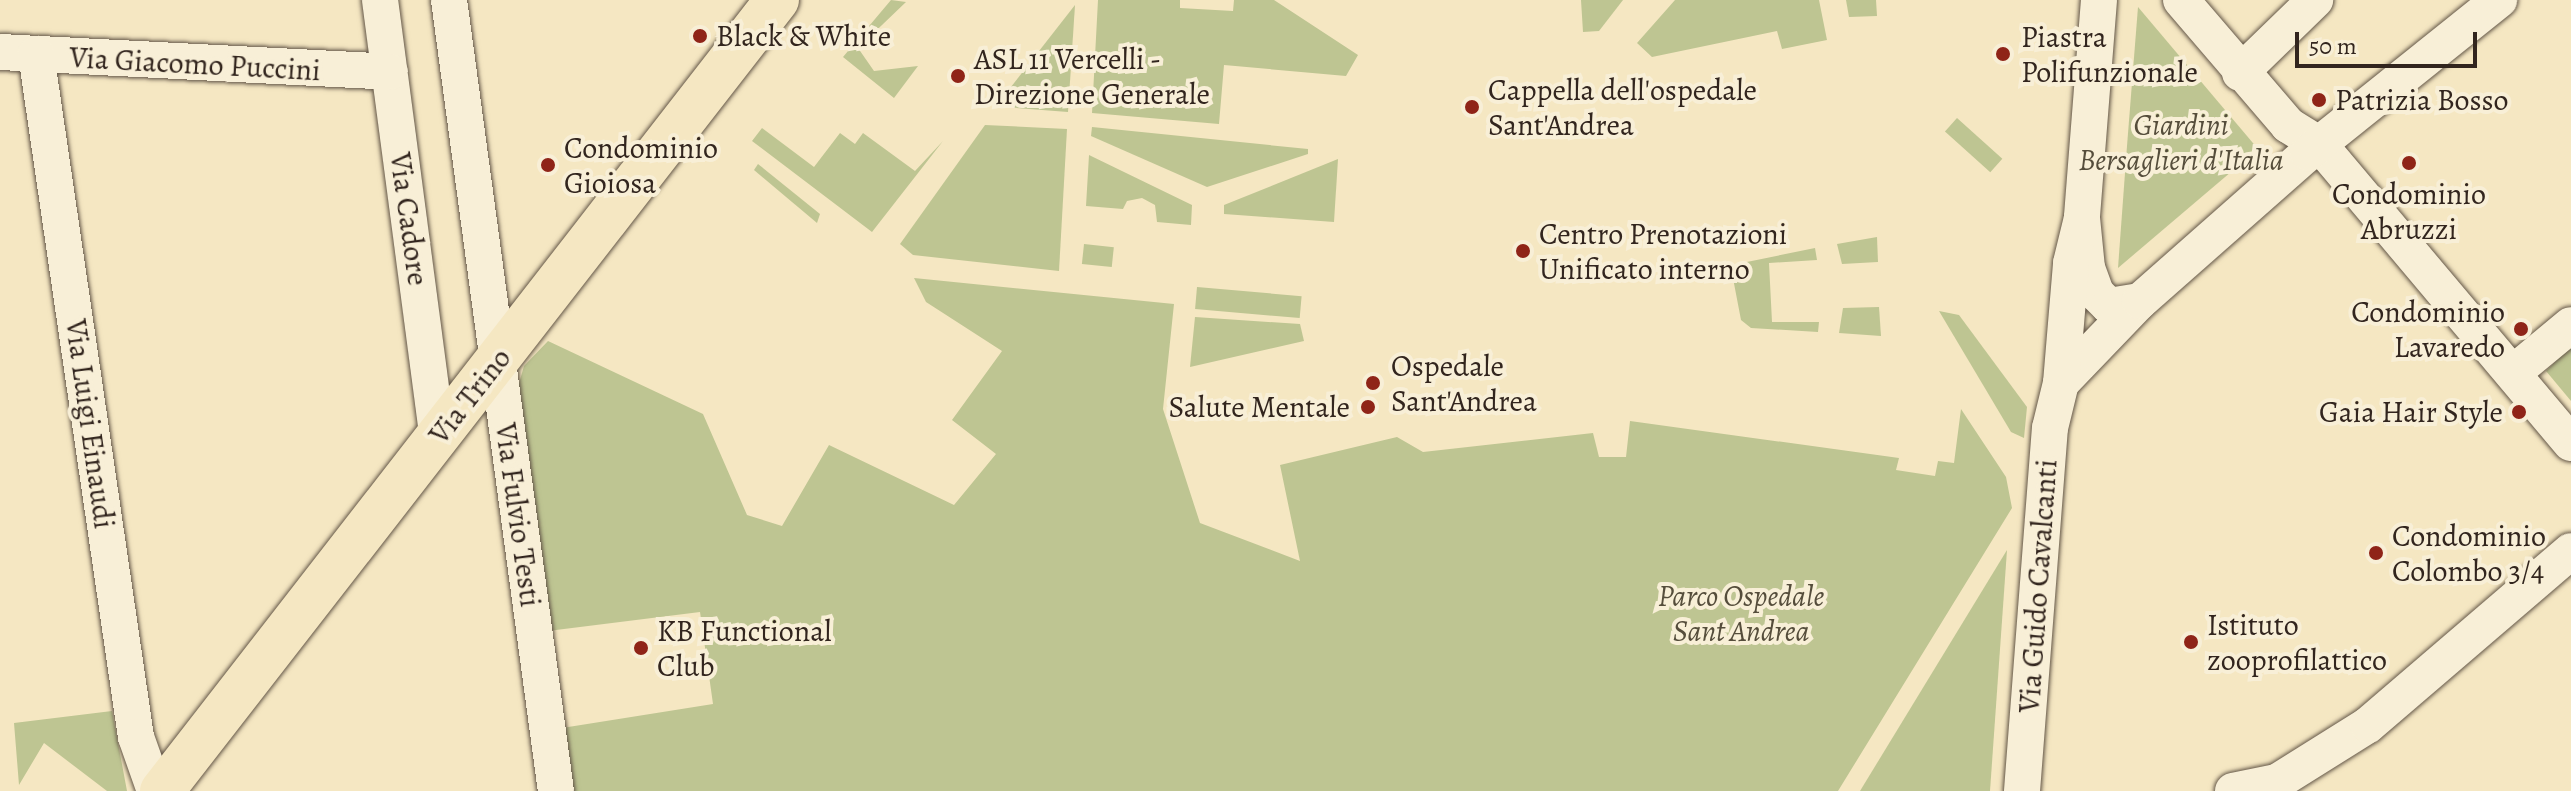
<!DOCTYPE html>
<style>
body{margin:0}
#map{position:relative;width:2571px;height:791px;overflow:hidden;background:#f5e7c2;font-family:Alegreya,serif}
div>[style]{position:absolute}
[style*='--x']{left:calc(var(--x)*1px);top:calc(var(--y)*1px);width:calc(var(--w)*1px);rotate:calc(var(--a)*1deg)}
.green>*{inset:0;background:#bec592;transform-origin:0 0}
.roads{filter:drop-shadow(0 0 2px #635647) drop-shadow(0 0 2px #635647)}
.minor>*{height:36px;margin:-18px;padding:0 18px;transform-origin:18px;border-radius:18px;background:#f8efd7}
.major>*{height:44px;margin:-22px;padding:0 22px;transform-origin:22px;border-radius:22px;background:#f5e7c2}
.dots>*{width:22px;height:22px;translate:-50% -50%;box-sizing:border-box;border:4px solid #f8efd7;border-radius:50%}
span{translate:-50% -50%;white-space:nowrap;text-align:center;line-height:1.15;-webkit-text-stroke:8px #f8efd7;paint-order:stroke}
.poi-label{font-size:30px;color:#32251e}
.left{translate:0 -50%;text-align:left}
.right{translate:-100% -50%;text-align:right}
.street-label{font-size:30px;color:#32251e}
.park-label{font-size:30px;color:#554d3b;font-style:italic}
.scale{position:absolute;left:2295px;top:32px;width:182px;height:36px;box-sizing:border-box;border:4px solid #32251e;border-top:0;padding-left:10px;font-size:24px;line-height:28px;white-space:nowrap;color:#32251e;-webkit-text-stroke:6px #f8efd7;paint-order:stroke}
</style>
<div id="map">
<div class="green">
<div style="clip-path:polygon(891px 0,906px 2px,858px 48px,874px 71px,918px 66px,894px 98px,843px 57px)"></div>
<div style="clip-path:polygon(1098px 0,1180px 0,1180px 8px,1233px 11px,1234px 0,1274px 0,1358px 55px,1346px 76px,1224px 65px,1219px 124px,1092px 113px)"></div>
<div style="clip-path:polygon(1581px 0,1623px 0,1599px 31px,1583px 32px)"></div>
<div style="clip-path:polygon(1675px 0,1819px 0,1827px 40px,1782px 49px,1777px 31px,1652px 57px,1637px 43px)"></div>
<div style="clip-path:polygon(1846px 0,1876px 0,1877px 16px,1849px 17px)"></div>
<div style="clip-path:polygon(1075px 5px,1068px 112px,1004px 107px,1000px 101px)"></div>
<div style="clip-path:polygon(2138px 7px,2258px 149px,2118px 268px,2127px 146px)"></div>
<div style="left:1957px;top:118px;width:61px;height:18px;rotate:42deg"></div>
<div style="clip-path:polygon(985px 125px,1067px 129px,1059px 271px,913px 255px,900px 244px)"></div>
<div style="clip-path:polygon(1092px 127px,1308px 149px,1308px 154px,1207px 187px,1091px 136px)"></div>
<div style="clip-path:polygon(762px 128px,814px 167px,840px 133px,855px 144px,863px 133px,915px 171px,943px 141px,872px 232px,752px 141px)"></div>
<div style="clip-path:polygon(1089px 155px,1192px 205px,1191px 225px,1157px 222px,1155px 205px,1142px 198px,1127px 201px,1123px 209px,1086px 206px)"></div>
<div style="clip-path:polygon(1338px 159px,1334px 222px,1224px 214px,1224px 205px)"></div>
<div style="clip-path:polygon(758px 164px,820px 214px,817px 223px,754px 170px)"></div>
<div style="clip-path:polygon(1877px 237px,1878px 262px,1842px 264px,1837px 244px)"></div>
<div style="left:1084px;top:244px;width:30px;height:20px;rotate:6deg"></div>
<div style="clip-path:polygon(1815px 248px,1817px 260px,1769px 263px,1772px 322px,1819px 322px,1818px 332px,1751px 328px,1741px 320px,1732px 273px,1737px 264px)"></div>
<div style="clip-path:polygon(914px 278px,1174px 304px,1163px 409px,1200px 523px,1300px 561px,1280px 465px,1397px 437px,1423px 452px,1593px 433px,1599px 457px,1626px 457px,1630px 421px,1899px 458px,1896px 470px,1935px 476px,1938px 461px,1954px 463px,1961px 409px,2006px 477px,2012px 508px,1838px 791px,571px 791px,562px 728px,713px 704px,700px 612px,548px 631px,518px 387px,524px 366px,548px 341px,703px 414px,747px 515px,782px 526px,829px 445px,954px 505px,996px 454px,952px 420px,1002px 351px,926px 302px)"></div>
<div style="left:1197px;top:287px;width:105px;height:22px;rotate:5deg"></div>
<div style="clip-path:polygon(1879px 307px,1881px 336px,1839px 333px,1843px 308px)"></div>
<div style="clip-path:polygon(1939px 311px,1959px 315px,2027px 407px,2024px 438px,2011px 432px)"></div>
<div style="clip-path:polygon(1195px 317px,1300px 324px,1304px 341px,1190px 367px)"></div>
<div style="clip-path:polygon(2571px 346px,2571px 401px,2546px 371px)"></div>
<div style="clip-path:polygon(2007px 550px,1990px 791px,1860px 791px)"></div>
<div style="clip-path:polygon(112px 711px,127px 791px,107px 791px,44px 743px,19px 785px,14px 723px)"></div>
</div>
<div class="roads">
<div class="minor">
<div style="--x:380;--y:0;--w:442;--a:82.5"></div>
<div style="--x:449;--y:0;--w:798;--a:82.3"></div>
<div style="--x:2099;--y:0;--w:219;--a:94.5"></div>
<div style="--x:2082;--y:218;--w:50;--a:84.3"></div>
<div style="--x:2087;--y:268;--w:27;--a:70"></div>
<div style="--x:2096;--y:293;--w:18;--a:45"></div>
<div style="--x:2109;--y:306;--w:31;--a:-9"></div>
<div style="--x:2181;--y:0;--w:165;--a:49.4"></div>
<div style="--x:2288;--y:125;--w:36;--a:32"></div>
<div style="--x:2319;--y:144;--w:391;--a:49.9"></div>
<div style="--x:0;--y:52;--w:390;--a:2.9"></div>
<div style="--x:36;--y:54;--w:690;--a:81.67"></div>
<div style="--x:136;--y:737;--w:57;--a:70.6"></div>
<div style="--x:2240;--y:73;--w:105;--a:-44.2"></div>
<div style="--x:2513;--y:373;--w:75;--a:-39.6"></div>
<div style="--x:2061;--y:383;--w:114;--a:-46.1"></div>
<div style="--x:2140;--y:301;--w:224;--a:-41.4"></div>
<div style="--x:2308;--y:153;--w:245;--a:-38.7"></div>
<div style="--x:2022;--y:791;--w:364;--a:-85.6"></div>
<div style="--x:2050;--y:428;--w:46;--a:-76.3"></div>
<div style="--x:2061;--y:383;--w:120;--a:-85.2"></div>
<div style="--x:2071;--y:263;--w:46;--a:-76.3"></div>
<div style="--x:2233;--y:791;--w:45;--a:-11.6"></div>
<div style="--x:2277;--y:782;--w:107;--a:-32.1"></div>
<div style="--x:2368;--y:725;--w:267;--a:-40.6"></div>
</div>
<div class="major">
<div style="--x:162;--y:791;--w:1002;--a:-52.14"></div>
</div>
</div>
<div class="dots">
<div style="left:700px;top:36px;background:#8f2418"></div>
<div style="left:2003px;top:54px;background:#8f2418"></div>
<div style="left:958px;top:76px;background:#8f2418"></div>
<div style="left:2319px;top:100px;background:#8f2418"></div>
<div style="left:1472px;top:107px;background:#8f2418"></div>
<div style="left:2409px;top:163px;background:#8f2418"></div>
<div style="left:548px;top:165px;background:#8f2418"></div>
<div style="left:1523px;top:251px;background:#8f2418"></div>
<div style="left:2521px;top:329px;background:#8f2418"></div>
<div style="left:1373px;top:383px;background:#8f2418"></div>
<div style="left:1368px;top:407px;background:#8f2418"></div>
<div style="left:2519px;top:412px;background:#8f2418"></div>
<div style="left:2376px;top:553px;background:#8f2418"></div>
<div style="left:2191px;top:642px;background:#8f2418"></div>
<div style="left:641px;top:648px;background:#8f2418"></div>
</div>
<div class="poi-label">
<span class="left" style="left:716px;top:36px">Black &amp; White</span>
<span class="left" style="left:2021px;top:54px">Piastra<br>Polifunzionale</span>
<span class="left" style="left:974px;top:76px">ASL 11 Vercelli -<br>Direzione Generale</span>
<span class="left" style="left:1488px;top:107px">Cappella dell'ospedale<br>Sant'Andrea</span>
<span class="left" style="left:2335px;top:100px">Patrizia Bosso</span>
<span class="left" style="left:564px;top:165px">Condominio<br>Gioiosa</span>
<span style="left:2409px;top:211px">Condominio<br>Abruzzi</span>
<span class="left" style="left:1539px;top:251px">Centro Prenotazioni<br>Unificato interno</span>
<span class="right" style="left:2505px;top:329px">Condominio<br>Lavaredo</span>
<span class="left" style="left:1391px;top:383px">Ospedale<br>Sant'Andrea</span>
<span class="right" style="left:1350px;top:407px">Salute Mentale</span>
<span class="right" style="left:2503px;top:412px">Gaia Hair Style</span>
<span class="left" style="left:2392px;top:553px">Condominio<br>Colombo 3/4</span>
<span class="left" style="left:2207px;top:642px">Istituto<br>zooprofilattico</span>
<span class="left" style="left:657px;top:648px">KB Functional<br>Club</span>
</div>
<div class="street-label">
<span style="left:195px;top:64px;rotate:3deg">Via Giacomo Puccini</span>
<span style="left:409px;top:219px;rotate:82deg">Via Cadore</span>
<span style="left:470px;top:396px;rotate:-52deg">Via Trino</span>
<span style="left:90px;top:424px;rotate:82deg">Via Luigi Einaudi</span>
<span style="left:518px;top:515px;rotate:82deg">Via Fulvio Testi</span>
<span style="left:2038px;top:586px;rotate:-86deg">Via Guido Cavalcanti</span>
</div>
<div class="park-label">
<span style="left:2181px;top:142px">Giardini<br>Bersaglieri d'Italia</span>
<span style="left:1741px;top:613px">Parco Ospedale<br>Sant Andrea</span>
</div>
<div class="scale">50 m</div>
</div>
